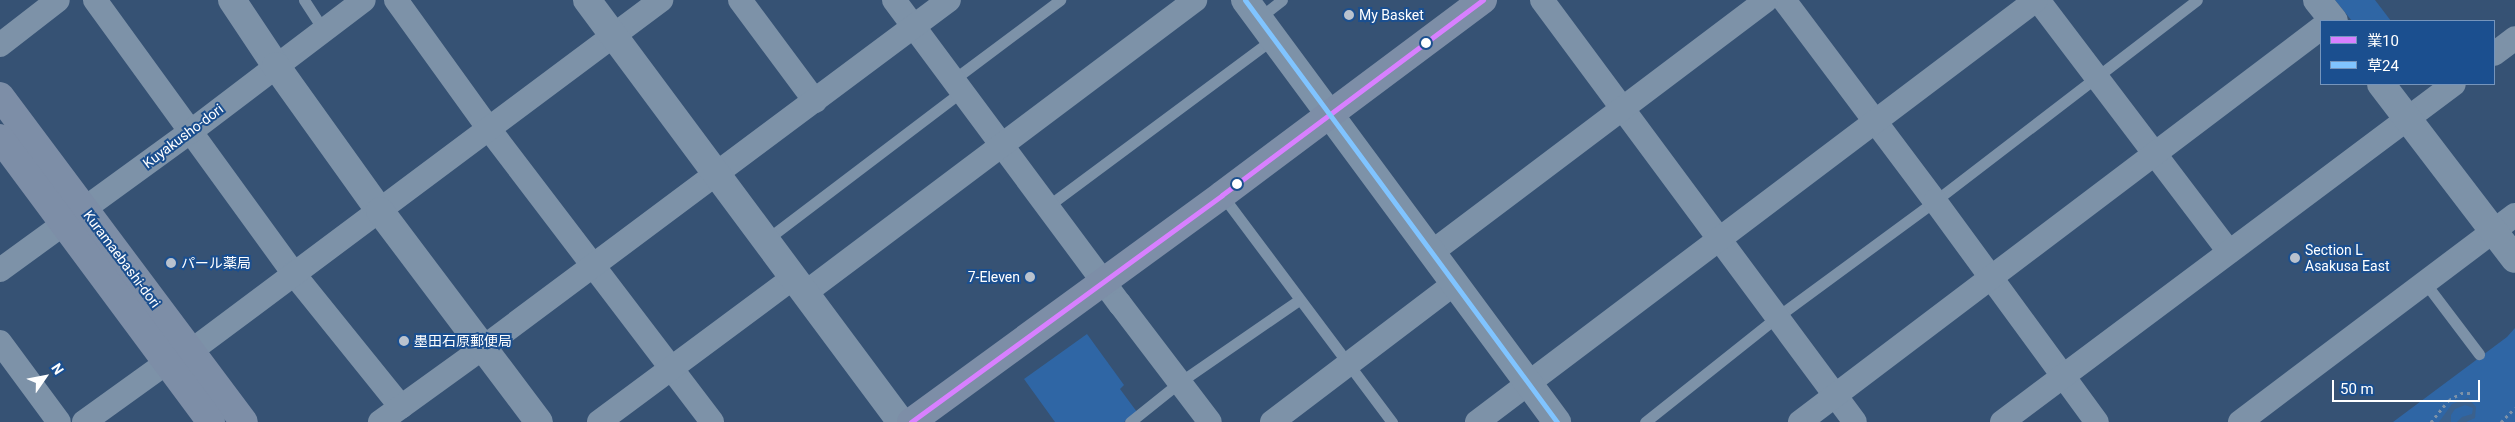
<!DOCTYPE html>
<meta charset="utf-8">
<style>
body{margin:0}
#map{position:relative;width:2515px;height:422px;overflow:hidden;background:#365274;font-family:Roboto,"Noto Sans JP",sans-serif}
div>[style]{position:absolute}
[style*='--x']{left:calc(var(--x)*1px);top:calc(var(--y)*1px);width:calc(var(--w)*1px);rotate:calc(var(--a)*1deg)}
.green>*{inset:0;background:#2f66a5}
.water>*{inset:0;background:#3b618d}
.path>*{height:3px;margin-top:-1.5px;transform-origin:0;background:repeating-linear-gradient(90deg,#7d92a8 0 2.5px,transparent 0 6.5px)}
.service>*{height:11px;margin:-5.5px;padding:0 5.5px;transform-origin:5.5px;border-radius:5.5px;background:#7d92a8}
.minor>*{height:24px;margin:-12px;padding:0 12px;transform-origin:12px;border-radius:12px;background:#7d92a8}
.tertiary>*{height:28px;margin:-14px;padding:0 14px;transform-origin:14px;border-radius:14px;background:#7d92a8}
.primary>*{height:28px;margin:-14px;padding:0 14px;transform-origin:14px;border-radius:14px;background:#7d8ea7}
.bus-1>*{height:5px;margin:-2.5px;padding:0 2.5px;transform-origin:2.5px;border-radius:2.5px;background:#d880ff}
.bus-2>*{height:5px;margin:-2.5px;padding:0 2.5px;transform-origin:2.5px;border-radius:2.5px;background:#80c4ff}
.dots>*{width:14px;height:14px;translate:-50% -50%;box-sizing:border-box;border:2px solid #1b4f8f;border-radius:50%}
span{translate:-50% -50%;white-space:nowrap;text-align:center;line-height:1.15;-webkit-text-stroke:4px #1b4f8f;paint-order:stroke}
.poi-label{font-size:14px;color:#fff}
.left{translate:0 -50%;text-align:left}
.right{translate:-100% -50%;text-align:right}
.street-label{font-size:14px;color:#fff}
.legend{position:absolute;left:2320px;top:20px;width:175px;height:65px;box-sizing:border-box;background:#1b4f8f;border:1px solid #7695bc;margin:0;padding:6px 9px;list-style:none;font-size:15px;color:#fff}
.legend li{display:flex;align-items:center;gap:10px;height:25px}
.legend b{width:25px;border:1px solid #7695bc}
.north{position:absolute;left:20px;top:352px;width:50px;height:50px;-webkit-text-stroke:4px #1b4f8f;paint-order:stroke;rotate:57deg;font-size:14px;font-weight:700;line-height:20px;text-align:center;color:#fff}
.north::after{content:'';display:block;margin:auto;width:18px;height:22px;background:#fff;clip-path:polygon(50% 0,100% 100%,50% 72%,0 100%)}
.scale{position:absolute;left:2332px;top:380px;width:148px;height:22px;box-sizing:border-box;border:2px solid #fff;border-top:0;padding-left:6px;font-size:15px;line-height:18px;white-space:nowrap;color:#fff;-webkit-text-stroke:4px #1b4f8f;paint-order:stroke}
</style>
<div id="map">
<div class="green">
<div style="clip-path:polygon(2335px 0,2375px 0,2391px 21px,2352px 21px)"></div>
<div style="clip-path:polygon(2515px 328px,2515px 422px,2393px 422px,2507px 337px)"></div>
<div style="clip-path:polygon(1087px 334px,1124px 385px,1120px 389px,1137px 412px,1124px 422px,1055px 422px,1024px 379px)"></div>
</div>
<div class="water">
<div style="clip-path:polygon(2468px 398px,2476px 407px,2475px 418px,2466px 422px,2457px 422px,2462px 417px,2472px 414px,2473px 408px,2465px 405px,2455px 409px,2451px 415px,2451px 422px,2439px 422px,2452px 404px)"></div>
</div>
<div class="path">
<div style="--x:2431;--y:422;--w:28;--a:-51"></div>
<div style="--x:2449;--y:400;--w:14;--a:-30"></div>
<div style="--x:2461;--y:393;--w:11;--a:0"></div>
<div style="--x:2501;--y:422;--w:20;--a:-45"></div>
</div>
<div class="service">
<div style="--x:304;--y:0;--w:37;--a:57"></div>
<div style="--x:1259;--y:18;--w:29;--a:-38"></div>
<div style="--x:953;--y:80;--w:134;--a:-36.8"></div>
<div style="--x:1222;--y:195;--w:284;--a:53.2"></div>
<div style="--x:1048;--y:206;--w:282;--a:-36.6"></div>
<div style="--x:766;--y:240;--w:245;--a:-37.2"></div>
<div style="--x:2426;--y:284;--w:88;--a:52.9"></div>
<div style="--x:1130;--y:422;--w:64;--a:-38.7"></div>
<div style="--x:1180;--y:382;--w:145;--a:-34.6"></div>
<div style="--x:1645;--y:422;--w:169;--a:-38.5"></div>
<div style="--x:1777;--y:317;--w:196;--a:-36.3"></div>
<div style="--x:1935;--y:201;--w:330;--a:-37.5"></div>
</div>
<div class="minor">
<div style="--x:95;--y:0;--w:337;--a:54"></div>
<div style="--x:293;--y:273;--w:172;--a:51.1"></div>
<div style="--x:396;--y:0;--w:159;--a:54.2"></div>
<div style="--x:489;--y:129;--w:368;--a:52.7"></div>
<div style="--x:740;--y:0;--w:126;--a:53.4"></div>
<div style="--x:894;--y:0;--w:379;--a:53.4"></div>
<div style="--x:1120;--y:304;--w:148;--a:52.7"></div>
<div style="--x:1542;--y:0;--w:525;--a:53.44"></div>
<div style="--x:1784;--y:0;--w:251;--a:53.1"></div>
<div style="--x:1935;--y:201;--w:274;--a:53.8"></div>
<div style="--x:2038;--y:0;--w:316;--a:52.8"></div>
<div style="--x:0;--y:45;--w:73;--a:-37.8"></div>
<div style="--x:2494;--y:54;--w:26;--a:-37"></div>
<div style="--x:1432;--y:252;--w:418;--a:-37"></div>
<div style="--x:0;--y:270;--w:235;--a:-36"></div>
<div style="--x:190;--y:132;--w:218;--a:-37.2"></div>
<div style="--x:805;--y:293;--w:488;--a:-36.9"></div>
<div style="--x:0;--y:342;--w:99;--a:53.6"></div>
<div style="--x:191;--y:351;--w:587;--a:-36.75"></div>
<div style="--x:84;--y:422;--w:101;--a:-35.7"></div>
<div style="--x:380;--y:422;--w:128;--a:-35.8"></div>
<div style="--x:484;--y:347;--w:580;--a:-36.73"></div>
<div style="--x:599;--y:422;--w:242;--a:-36.6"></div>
<div style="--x:1272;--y:422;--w:230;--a:-37.2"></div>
<div style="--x:1477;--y:422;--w:700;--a:-37.05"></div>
<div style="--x:1800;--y:422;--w:653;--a:-37.1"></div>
<div style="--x:2002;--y:422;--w:564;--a:-36.79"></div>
<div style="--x:2240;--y:422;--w:344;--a:-37"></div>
</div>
<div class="tertiary">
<div style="--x:232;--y:0;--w:79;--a:56.3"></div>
<div style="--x:276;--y:66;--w:178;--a:54.4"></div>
<div style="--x:380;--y:211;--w:264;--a:53"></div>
<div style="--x:587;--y:0;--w:526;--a:53.35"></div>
<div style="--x:1245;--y:0;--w:525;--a:53.52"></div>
<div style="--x:2317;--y:0;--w:27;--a:51"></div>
<div style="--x:2381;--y:84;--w:220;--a:52.6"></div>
</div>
<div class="primary">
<div style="--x:0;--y:96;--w:407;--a:53.2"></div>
<div style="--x:0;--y:138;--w:354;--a:53.4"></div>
<div style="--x:911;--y:422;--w:385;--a:-36.1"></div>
<div style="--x:1222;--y:195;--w:326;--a:-36.8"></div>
</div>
<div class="bus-1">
<div style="--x:911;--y:422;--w:385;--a:-36.1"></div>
<div style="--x:1222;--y:195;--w:326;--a:-36.8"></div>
</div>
<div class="bus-2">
<div style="--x:1245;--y:0;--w:525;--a:53.52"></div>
</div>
<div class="dots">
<div style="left:1349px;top:15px;background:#b9c2ce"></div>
<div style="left:1426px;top:43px;background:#fff"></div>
<div style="left:1237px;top:184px;background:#fff"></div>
<div style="left:2295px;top:258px;background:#b9c2ce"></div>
<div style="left:171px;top:263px;background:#b9c2ce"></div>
<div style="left:1030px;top:277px;background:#b9c2ce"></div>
<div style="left:404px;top:341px;background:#b9c2ce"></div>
</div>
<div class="poi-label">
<span class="left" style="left:1359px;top:15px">My Basket</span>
<span class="left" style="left:2305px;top:258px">Section L<br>Asakusa East</span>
<span class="left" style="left:181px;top:263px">パール薬局</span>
<span class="right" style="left:1020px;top:277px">7-Eleven</span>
<span class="left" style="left:414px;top:341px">墨田石原郵便局</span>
</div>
<div class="street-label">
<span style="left:183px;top:136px;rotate:-37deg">Kuyakusho-dori</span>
<span style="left:122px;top:259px;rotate:53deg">Kuramaebashi-dori</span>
</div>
<ul class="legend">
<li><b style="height:6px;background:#d880ff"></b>業10</li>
<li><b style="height:6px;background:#80c4ff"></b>草24</li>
</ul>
<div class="north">N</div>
<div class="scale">50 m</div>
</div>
